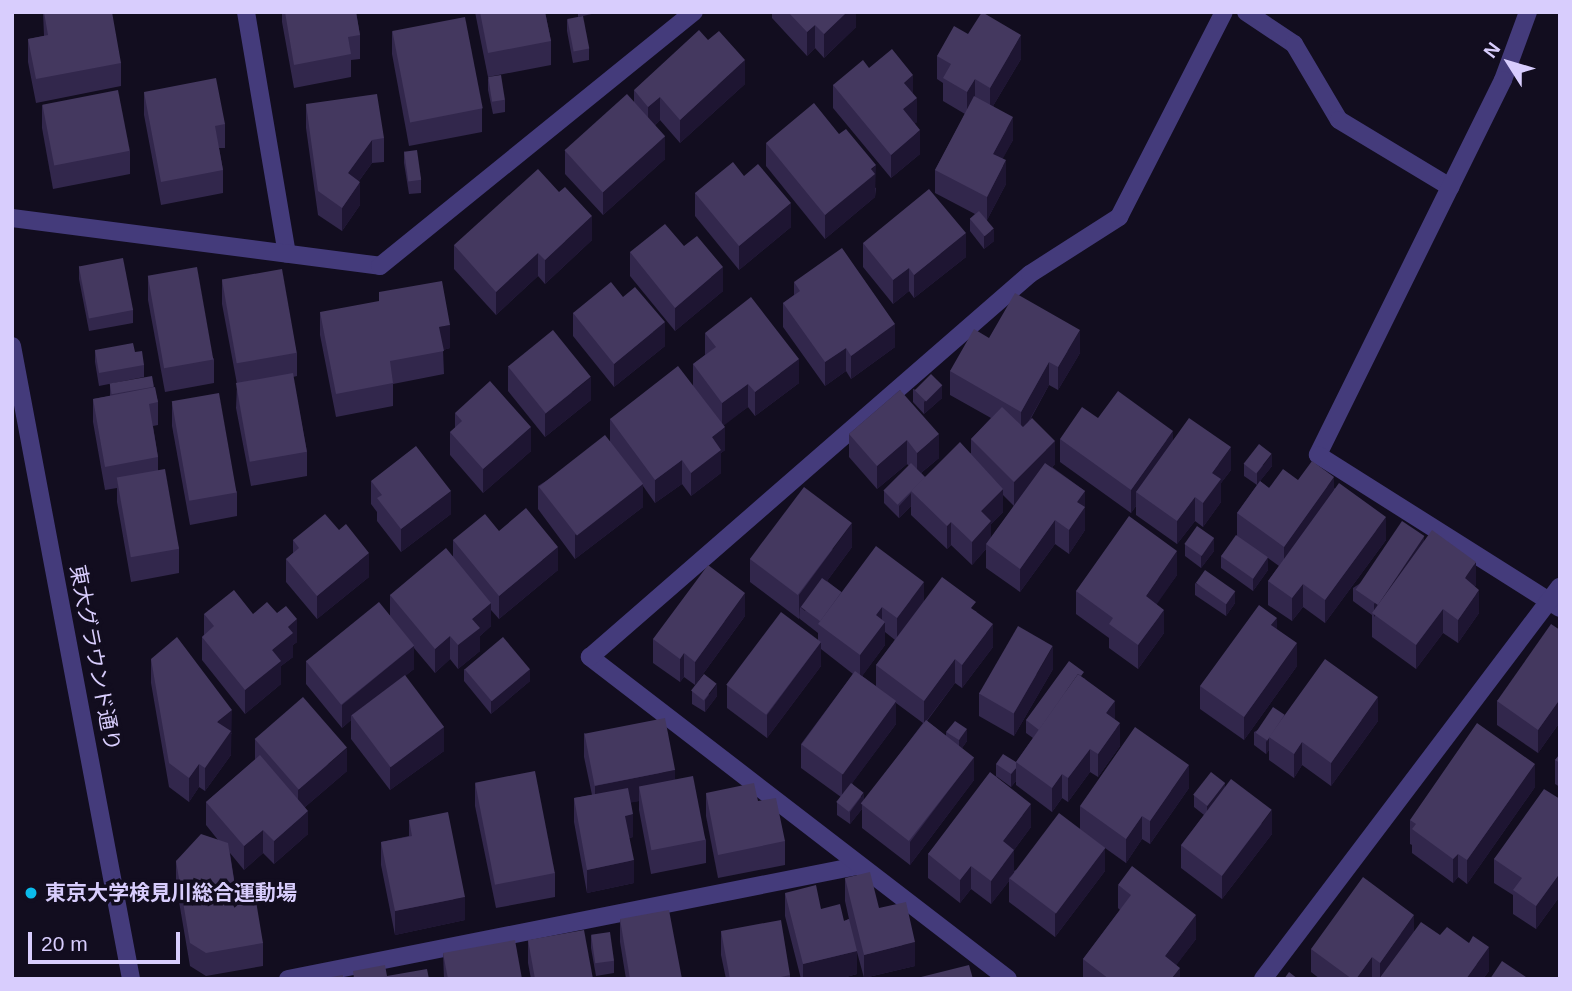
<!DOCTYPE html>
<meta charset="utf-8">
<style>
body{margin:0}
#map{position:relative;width:1572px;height:991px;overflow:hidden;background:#120d1f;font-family:Helvetica,"Noto Sans JP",sans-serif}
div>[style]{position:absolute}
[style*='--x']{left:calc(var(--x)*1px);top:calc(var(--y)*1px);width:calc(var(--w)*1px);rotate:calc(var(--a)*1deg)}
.minor>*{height:18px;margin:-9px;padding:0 9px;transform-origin:9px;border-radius:9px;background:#443b7b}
.tertiary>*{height:18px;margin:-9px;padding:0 9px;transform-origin:9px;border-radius:9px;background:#443b7b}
.wall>*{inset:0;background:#32274c}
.shaded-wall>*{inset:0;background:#1e1532}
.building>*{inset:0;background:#44385f;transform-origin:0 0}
.dots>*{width:19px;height:19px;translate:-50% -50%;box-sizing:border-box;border:4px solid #120d1f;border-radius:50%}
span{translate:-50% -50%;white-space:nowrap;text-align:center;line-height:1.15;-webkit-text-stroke:7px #120d1f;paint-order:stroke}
.street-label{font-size:21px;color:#d8cdfd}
.poi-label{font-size:21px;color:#d8cdfd;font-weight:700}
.left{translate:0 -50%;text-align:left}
.frame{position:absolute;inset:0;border:14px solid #d8cdfd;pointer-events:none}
.north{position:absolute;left:1474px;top:28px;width:70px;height:70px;-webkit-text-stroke:5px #120d1f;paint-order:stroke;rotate:307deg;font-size:19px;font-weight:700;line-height:28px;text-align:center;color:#d8cdfd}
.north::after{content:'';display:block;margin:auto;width:24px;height:32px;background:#d8cdfd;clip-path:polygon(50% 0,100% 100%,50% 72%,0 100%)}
.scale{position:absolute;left:28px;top:932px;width:152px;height:32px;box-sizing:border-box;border:4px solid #d8cdfd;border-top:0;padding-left:9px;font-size:21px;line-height:24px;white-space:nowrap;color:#d8cdfd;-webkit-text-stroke:5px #120d1f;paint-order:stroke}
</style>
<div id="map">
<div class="minor">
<div style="--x:246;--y:12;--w:245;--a:80.4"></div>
<div style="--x:1246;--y:12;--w:58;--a:33.7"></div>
<div style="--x:1294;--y:44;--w:88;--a:59.4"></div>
<div style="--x:1339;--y:120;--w:130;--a:31.1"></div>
<div style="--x:1528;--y:12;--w:72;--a:110.2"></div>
<div style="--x:1503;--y:80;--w:418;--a:116.3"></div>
<div style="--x:1318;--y:455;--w:286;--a:32.3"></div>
<div style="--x:12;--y:218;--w:371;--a:7.4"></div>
<div style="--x:380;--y:266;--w:404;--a:-39"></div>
<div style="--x:288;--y:979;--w:580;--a:-11.23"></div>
<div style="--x:1008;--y:979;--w:528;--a:-142.39"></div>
<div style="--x:590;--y:657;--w:583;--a:-41.04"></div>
<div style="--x:1030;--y:274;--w:106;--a:-32.6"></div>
<div style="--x:1119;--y:217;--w:230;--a:-62.9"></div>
<div style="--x:1263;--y:979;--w:492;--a:-52.9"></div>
</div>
<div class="tertiary">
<div style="--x:12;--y:346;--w:644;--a:79.35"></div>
</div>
<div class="wall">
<div style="clip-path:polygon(43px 12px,121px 63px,121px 86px,36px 103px,28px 62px,28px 39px,44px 36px)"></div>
<div style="clip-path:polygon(282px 12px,356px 12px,360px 35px,360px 59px,351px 60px,351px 77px,294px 88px,282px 22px)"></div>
<div style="clip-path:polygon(475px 12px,545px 12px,551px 41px,551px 65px,488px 77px)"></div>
<div style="clip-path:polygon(578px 12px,601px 12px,578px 17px)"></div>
<div style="clip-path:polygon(772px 12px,856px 12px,856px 27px,824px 58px,815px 48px,807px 56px,772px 18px)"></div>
<div style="clip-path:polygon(567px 19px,589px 48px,589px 60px,573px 63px,567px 31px)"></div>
<div style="clip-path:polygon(392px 31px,482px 108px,482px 132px,409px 146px,392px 54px)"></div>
<div style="clip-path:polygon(968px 34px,1021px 59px,993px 106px,1013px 140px,1002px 159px,1006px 184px,987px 220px,994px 241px,984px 249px,970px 231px,970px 219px,975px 214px,935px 193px,935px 170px,965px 114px,943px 101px,943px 83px,937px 79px,937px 56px)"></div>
<div style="clip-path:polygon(869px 68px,913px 94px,917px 122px,915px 123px,920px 154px,891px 178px,833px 108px,833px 85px)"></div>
<div style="clip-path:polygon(488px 78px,505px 100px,505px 112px,493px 114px,488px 90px)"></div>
<div style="clip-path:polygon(745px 84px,680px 143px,660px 120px,655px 125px,665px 159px,603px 215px,565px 174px,565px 150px,634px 102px,634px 90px)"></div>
<div style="clip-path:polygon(144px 92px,225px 124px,225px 148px,219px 148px,223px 170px,223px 193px,161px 205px,144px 115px)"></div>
<div style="clip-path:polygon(306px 104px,384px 138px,384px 162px,372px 163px,359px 181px,360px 205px,342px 231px,318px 215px,306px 128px)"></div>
<div style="clip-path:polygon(42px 105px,130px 151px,130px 174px,53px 189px,42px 128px)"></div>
<div style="clip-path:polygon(766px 143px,876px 188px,875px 197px,825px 239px,766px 166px)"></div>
<div style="clip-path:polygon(404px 151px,421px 180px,421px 193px,409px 194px,404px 163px)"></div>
<div style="clip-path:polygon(744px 176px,791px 227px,739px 270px,695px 216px,695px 193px)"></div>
<div style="clip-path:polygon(592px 240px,545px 284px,538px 276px,496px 315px,454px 269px,454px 245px)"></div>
<div style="clip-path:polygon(863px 243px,966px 257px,914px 298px,909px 291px,893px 304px,863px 267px)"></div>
<div style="clip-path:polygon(684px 246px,723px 291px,675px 331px,630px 276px,630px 252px)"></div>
<div style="clip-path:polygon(79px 266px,133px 310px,133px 323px,89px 331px,79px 279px)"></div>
<div style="clip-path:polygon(148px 276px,214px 359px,214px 383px,165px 392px,148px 300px)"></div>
<div style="clip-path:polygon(222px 280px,297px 353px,297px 376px,293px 377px,307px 452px,307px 476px,251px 486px,236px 408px,237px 384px,222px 304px)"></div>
<div style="clip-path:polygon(794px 282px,895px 347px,851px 379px,846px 371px,825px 386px,783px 327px,783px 303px,794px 295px)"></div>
<div style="clip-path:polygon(623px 297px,665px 346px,614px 387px,573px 336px,573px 313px)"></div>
<div style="clip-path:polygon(320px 312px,450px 348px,443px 350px,444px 374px,393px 384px,393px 406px,336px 417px,320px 335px)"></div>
<div style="clip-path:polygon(705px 333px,799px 383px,755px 416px,748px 407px,723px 425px,725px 450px,721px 453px,721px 473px,691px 496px,682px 484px,655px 503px,643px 486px,643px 507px,575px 559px,538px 509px,538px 486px,610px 441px,610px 419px,693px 386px,693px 364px,705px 355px)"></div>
<div style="clip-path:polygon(evenodd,989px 338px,1080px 353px,1058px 390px,1049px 385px,1029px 422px,1055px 464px,1052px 467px,1085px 491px,1085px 530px,1069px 554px,1055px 544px,1020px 592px,986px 568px,986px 549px,972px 565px,951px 545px,947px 549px,911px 515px,911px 506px,899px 518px,884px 503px,884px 491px,909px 466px,907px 464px,877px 489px,849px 457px,849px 434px,900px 390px,939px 458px,921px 473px,925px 477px,971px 453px,971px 439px,991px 418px,950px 395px,950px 371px,989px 338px,1003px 495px,1014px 506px,991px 538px,991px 524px,1003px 512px,1003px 495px)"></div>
<div style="clip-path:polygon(95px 350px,135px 352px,144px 365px,144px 377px,99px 386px,95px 362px)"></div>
<div style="clip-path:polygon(508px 367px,591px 400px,545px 437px,508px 391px)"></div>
<div style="clip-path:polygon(110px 384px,154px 387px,158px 402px,158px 425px,153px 426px,158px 457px,158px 470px,179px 549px,179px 573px,131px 582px,117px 502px,117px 488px,105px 490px,93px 422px,93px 399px,110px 396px)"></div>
<div style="clip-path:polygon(913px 389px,942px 398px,924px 414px,913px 402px)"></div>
<div style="clip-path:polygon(172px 403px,237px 492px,237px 516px,190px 525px,172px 426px)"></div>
<div style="clip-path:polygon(455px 413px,531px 451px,483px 493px,450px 455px,450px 432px,455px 428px)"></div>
<div style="clip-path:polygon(1060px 439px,1173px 440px,1231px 470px,1221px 483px,1221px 502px,1203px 527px,1195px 521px,1177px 544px,1136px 515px,1136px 506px,1131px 513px,1060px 462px)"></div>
<div style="clip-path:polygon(1244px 464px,1272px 466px,1260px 481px,1269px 488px,1298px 480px,1334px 488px,1386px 540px,1325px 623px,1303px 607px,1292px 621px,1268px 605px,1268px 581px,1279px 566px,1268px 558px,1268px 570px,1253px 591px,1221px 568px,1221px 556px,1237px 536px,1237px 513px,1257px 485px,1244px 476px)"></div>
<div style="clip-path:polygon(371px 481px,451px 514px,401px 552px,377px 521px,377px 512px,371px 504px)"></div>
<div style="clip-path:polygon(339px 530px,369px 577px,317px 619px,286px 582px,286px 559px,293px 553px,293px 540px)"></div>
<div style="clip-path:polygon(499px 531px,558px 570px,499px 619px,491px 610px,491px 626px,480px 636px,480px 651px,458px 669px,450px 659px,435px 673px,414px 648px,414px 669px,405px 676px,444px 751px,390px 790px,351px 739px,351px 720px,342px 728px,306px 684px,306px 661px,390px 615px,390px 595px,453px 556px,453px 540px)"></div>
<div style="clip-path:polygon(1424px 541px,1476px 585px,1475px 586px,1479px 613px,1458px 643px,1443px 633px,1416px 669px,1372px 637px,1372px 615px,1353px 601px,1353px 588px)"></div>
<div style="clip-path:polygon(1185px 544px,1214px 551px,1201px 568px,1185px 556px)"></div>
<div style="clip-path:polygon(evenodd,852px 547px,827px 581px,841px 592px,924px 601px,976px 611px,993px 647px,962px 688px,955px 683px,927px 721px,946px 736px,946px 732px,967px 741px,962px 748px,974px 780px,910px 865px,862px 828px,862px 809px,850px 824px,837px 815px,837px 802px,841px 797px,801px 768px,801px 744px,853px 674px,821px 649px,821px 666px,767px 738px,727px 708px,727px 685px,818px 640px,818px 633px,800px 619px,800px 618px,799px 619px,750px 582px,750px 559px,852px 547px,885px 632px,895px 640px,876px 665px,876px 686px,862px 676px,885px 645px,885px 632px,852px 547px,896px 703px,923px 723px,864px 801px,852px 783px,896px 724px,896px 703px)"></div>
<div style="clip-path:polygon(1177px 575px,1156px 604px,1164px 633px,1138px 669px,1109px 648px,1109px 638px,1076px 614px,1076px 591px)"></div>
<div style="clip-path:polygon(1195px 583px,1235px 603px,1226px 616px,1195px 595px)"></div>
<div style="clip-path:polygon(204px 614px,253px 614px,297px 642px,293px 645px,293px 657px,281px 666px,281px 684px,245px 714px,202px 660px,202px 637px,204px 635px)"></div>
<div style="clip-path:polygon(745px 616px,695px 685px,684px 677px,680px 682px,653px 663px,653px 639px)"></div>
<div style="clip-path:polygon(1560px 630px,1560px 722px,1538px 753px,1497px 725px,1497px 701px)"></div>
<div style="clip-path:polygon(151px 659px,232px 734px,231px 734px,231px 755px,205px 791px,199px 787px,189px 802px,169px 787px,151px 683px)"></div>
<div style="clip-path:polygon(1297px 666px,1244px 740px,1200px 709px,1200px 686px)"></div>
<div style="clip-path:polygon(464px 669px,530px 681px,491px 714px,464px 681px)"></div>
<div style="clip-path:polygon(1053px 669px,1014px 736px,979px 716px,979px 693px)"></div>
<div style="clip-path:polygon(1084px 678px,1115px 720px,1120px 746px,1098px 777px,1090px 772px,1068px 802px,1062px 798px,1052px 812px,1016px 785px,1016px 781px,1011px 787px,996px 776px,1031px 827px,1014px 850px,1014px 871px,1080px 829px,1080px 806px,1189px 788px,1150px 844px,1142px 839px,1126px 863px,1105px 848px,1105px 871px,1055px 937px,1009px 902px,1009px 881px,991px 904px,971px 889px,960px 903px,928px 878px,928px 854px,996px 776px,996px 764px,1016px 762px,1033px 738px,1026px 733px,1026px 720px)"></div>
<div style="clip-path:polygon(692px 691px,717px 696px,705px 712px,692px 704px)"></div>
<div style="clip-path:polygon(1285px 715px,1378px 721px,1331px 786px,1302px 765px,1294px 778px,1269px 760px,1269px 750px,1266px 754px,1254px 745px,1254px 732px)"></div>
<div style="clip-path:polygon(584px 733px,675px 779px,706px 840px,706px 863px,651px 874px,639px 810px,639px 801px,631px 802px,633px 837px,629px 838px,634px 883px,587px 893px,574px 822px,574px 798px,592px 795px,584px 757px)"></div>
<div style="clip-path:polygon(255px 739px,347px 771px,305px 807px,308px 834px,274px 864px,263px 853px,244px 870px,230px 853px,238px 905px,263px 943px,263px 966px,206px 976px,190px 966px,176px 884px,176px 861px,218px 840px,206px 825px,206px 802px,255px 760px)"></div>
<div style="clip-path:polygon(1560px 754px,1560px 787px,1555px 784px,1555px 760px)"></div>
<div style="clip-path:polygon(475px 783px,555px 873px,555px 897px,496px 908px,475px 806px)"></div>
<div style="clip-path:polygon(1225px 787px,1272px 834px,1222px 899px,1181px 868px,1181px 845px,1204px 815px,1194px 807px,1194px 795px)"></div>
<div style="clip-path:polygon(1535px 787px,1467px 884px,1458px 877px,1453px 883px,1412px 853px,1412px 845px,1410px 844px,1410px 820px)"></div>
<div style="clip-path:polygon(706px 793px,785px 841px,785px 865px,718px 878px,706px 816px)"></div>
<div style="clip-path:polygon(1560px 799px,1560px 896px,1536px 929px,1513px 914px,1513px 895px,1494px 883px,1494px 859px)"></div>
<div style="clip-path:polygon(409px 820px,465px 920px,395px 935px,381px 865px,381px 842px,409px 836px)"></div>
<div style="clip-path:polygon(845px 878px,879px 908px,915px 966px,864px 978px,857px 952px,857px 974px,839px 979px,801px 979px,785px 916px,785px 893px,821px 909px,844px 921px,849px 919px,845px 901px)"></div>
<div style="clip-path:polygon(1118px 885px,1196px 939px,1176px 965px,1180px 979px,1083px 979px,1083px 959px,1120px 910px,1118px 908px)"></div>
<div style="clip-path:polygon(620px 919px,682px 979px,626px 979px,620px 942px)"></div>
<div style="clip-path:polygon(721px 931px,790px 975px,790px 979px,726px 979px,721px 955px)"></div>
<div style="clip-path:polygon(1414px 931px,1489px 971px,1483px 979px,1320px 979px,1311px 972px,1311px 949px)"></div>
<div style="clip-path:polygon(591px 935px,614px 961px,614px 973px,596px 976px,591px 948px)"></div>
<div style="clip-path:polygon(528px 940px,593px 979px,531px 979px,528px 963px)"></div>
<div style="clip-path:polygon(443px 953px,522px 979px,444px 979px)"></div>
</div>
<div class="shaded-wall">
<div style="clip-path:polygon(847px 12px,856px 12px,856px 27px,824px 58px,824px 34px)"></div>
<div style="clip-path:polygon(815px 25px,815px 48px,807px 56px,807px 32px)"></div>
<div style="clip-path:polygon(1021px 35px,1021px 59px,990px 111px,990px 88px)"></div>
<div style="clip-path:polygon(745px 60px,745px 84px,680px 143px,680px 120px)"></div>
<div style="clip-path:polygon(913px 75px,913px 98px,904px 83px)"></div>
<div style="clip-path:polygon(975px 79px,975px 102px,967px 115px,967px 92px)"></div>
<div style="clip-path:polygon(660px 97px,660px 120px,648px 131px,648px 107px)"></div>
<div style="clip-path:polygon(917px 98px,917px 122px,903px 132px,903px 109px)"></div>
<div style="clip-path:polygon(1013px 117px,1013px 140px,993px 177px,993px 154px)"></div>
<div style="clip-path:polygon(920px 130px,920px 154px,891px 178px,891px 155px)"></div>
<div style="clip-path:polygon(665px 136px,665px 159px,603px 215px,603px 192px)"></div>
<div style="clip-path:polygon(372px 140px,372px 163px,348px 196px,348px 173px)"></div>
<div style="clip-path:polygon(1006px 160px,1006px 184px,987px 220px,987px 197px)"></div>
<div style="clip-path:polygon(876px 165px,875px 197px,825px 239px,825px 215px)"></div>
<div style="clip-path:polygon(360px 182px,360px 205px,342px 231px,342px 208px)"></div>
<div style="clip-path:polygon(791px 203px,791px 227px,739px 270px,739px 246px)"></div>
<div style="clip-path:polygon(592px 216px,592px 240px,545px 284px,545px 260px)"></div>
<div style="clip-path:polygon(994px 229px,994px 241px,984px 249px,984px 236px)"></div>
<div style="clip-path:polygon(966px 233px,966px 257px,914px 298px,914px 275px)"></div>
<div style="clip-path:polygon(538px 253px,538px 276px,496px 315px,496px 292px)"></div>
<div style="clip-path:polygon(723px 267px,723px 291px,675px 331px,675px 308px)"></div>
<div style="clip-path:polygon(909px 268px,909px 291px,893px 304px,893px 280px)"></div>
<div style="clip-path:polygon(665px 322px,665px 346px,614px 387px,614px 364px)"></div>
<div style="clip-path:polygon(895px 324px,895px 347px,851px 379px,851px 356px)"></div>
<div style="clip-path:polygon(450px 325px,450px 348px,439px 351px,439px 327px)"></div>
<div style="clip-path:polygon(1080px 330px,1080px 353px,1058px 390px,1058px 367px)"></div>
<div style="clip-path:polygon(846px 348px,846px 371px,825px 386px,825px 362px)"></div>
<div style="clip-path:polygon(799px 359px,799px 383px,755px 416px,755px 392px)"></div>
<div style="clip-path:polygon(1049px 362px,1049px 385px,1021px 435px,1021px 412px)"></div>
<div style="clip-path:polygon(591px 377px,591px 400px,545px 437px,545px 414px)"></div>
<div style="clip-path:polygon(748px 384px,748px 407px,722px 427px,722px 403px)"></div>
<div style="clip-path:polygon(942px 385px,942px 398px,924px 414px,924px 402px)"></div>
<div style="clip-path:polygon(531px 427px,531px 451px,483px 493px,483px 469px)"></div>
<div style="clip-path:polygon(725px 427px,725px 450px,721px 453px,721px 473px,691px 496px,691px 473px,712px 437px)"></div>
<div style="clip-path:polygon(1173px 431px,1173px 454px,1136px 492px,1136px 506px,1131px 513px,1131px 490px)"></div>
<div style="clip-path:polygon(939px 434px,939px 458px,917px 476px,917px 453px)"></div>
<div style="clip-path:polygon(907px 440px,907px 464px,877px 489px,877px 466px)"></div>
<div style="clip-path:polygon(1055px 441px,1055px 464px,1014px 506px,1014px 482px)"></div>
<div style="clip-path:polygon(1231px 447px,1231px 470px,1221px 483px,1221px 502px,1203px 527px,1203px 503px,1212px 473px)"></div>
<div style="clip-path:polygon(1272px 454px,1272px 466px,1257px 485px,1257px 473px)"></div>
<div style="clip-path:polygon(682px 460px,682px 484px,655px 503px,655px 480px)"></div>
<div style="clip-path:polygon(1334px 477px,1334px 500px,1284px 570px,1284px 547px)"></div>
<div style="clip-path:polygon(643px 484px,643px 507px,575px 559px,575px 535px)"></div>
<div style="clip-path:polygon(1003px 489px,1003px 512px,991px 524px,991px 545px,986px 544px,986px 549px,972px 565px,972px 542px,981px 511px)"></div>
<div style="clip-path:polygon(451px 491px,451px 514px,401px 552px,401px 529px)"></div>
<div style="clip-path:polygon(1085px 491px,1085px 530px,1069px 554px,1069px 530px,1077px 502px)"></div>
<div style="clip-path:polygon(911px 493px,911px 506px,899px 518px,899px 506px)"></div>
<div style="clip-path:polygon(1195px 497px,1195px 521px,1177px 544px,1177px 521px)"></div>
<div style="clip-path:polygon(1386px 517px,1386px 540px,1325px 623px,1325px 600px)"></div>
<div style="clip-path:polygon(1055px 520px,1055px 544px,1020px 592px,1020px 569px)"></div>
<div style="clip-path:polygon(951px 522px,951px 545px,947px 549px,947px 526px)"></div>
<div style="clip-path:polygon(852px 523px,852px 547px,805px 611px,800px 607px,799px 619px,799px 595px)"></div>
<div style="clip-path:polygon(1424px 536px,1424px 549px,1374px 617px,1374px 604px)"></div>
<div style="clip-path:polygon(1214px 538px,1214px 551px,1201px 568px,1201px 555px)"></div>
<div style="clip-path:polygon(558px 547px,558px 570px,499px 619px,499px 596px)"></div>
<div style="clip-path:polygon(1177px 551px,1177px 575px,1146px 620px,1146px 596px)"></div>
<div style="clip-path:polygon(369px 553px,369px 577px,317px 619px,317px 596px)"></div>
<div style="clip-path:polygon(1268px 557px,1268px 570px,1253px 591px,1253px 579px)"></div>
<div style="clip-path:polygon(1476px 562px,1476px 585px,1465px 602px,1465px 578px)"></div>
<div style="clip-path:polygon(924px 582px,924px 606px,897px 641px,897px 618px)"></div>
<div style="clip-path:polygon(1303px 584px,1303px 607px,1292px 621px,1292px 598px)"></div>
<div style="clip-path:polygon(1479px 590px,1479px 613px,1458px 643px,1458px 620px)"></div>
<div style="clip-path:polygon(1235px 591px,1235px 603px,1226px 616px,1226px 604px)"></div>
<div style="clip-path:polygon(745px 593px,745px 616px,695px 685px,695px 662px)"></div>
<div style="clip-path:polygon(491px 603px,491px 626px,480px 636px,480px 651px,458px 669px,458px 645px,472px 619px)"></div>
<div style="clip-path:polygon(882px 607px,882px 625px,885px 622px,885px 645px,860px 679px,860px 655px,876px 615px)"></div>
<div style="clip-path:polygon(1443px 609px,1443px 633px,1416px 669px,1416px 645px)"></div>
<div style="clip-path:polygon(1164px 610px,1164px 633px,1138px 669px,1138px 645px)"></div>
<div style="clip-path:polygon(1277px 618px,1277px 641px,1271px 625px)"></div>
<div style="clip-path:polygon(297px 619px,297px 642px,293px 645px,293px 657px,281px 666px,281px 684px,245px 714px,245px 690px,288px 627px)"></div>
<div style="clip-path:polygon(993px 624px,993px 647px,962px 688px,962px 665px)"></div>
<div style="clip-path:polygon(450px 636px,450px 659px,435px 673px,435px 649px)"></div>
<div style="clip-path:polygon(821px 642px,821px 666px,767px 738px,767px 715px)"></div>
<div style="clip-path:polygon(1297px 643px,1297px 666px,1244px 740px,1244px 717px)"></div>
<div style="clip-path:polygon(414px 646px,414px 669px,354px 718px,351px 715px,351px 720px,342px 728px,342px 705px)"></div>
<div style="clip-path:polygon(1053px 646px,1053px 669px,1014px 736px,1014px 713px)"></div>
<div style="clip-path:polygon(684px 653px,684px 677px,680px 682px,680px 659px)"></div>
<div style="clip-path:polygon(955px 659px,955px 683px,924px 724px,924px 701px)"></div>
<div style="clip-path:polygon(530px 669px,530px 681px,491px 714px,491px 701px)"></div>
<div style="clip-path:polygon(717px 684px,717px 696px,705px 712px,705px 700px)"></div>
<div style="clip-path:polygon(1378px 697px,1378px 721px,1331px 786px,1331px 763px)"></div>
<div style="clip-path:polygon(1560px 699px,1560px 722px,1538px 753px,1538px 730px)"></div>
<div style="clip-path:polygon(896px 701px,896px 724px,842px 797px,842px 774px)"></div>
<div style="clip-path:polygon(1115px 701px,1115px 724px,1106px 713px)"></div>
<div style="clip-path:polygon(232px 710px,231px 755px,205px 791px,205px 768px,217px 722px)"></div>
<div style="clip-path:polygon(1120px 723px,1120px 746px,1098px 777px,1098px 754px)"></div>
<div style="clip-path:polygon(444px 727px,444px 751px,390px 790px,390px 767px)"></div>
<div style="clip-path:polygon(967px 729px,967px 741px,959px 752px,959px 740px)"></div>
<div style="clip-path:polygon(1269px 738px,1269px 750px,1266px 754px,1266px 742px)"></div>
<div style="clip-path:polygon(1302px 742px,1302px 765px,1294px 778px,1294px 754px)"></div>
<div style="clip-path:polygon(347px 748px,347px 771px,298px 813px,298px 790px)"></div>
<div style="clip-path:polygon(1090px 749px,1090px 772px,1068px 802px,1068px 778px)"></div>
<div style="clip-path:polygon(974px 757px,974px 780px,910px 865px,910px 842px)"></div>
<div style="clip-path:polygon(199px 764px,199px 787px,189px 802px,189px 778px)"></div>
<div style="clip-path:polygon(1535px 764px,1535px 787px,1467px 884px,1467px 860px)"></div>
<div style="clip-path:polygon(1189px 765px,1189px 788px,1150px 844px,1150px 821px)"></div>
<div style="clip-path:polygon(1016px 768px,1016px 781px,1011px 787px,1011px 774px)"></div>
<div style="clip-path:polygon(675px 770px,675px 793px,639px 787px,639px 801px,595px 810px,595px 786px)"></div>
<div style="clip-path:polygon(1062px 774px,1062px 798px,1052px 812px,1052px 788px)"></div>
<div style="clip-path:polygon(1225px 783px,1225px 795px,1207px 817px,1207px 805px)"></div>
<div style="clip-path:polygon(864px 793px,864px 805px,862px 805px,862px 809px,850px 824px,850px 812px)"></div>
<div style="clip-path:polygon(1031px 804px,1031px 827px,1003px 865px,1003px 841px)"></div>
<div style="clip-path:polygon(1272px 810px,1272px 834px,1222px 899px,1222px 876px)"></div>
<div style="clip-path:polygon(308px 811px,308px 834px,274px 864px,274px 841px)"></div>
<div style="clip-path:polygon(633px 814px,633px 837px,625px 839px,625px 816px)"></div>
<div style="clip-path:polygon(1142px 816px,1142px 839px,1126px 863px,1126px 839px)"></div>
<div style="clip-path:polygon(263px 830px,263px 853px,244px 870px,244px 846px)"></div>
<div style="clip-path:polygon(1105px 848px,1105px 871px,1055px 937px,1055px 914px)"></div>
<div style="clip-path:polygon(1014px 850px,1014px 873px,1009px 878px,1009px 881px,991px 904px,991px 881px)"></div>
<div style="clip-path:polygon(1458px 854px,1458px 877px,1453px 883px,1453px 859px)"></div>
<div style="clip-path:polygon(634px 860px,634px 883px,587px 893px,587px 870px)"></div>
<div style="clip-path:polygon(971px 866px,971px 889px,960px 903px,960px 880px)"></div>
<div style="clip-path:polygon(1560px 873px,1560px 896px,1536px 929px,1536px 906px)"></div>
<div style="clip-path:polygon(465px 897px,465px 920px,395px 935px,395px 911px)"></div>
<div style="clip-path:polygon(1196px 915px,1196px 939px,1166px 979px,1165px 956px)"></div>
<div style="clip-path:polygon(1414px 915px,1414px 938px,1380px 979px,1380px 963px)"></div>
<div style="clip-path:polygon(915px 942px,915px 966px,864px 978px,864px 955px)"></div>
<div style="clip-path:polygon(1489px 947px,1489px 971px,1483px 979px,1466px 979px)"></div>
<div style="clip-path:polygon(857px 951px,857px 974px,839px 979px,803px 979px,803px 964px)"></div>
<div style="clip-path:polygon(1372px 957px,1372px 979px,1356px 979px)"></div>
<div style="clip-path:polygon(1180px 968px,1180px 979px,1171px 979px)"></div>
</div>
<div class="building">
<div style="clip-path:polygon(44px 12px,112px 12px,121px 63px,36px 79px,28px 39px,48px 35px)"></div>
<div style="clip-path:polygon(285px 12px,356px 12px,360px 35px,348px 37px,351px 54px,294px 65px)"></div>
<div style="clip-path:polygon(480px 12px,545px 12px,551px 41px,488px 53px)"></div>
<div style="clip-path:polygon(788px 12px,847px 12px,824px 34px,815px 25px,807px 32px)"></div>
<div style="clip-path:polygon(982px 12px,1021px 35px,990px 88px,975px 79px,967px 92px,943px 78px,951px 64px,937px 56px,954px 26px,968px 34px)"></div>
<div style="left:583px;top:16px;width:33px;height:16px;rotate:79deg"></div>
<div style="left:465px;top:17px;width:93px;height:74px;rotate:79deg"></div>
<div style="clip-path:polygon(699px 30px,708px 40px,719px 31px,745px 60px,680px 120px,660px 97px,648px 107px,634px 90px)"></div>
<div style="clip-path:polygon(892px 49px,913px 75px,904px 83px,917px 98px,903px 109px,920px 130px,891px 155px,833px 85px,863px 60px,869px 68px)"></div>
<div style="left:501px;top:75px;width:25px;height:13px;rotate:81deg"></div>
<div style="clip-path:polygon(216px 78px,225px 124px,215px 126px,223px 170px,161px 182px,144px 92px)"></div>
<div style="left:118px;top:90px;width:62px;height:77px;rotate:79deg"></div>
<div style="clip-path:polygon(377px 94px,384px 138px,372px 140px,348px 173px,360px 182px,342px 208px,318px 191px,306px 104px)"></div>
<div style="left:627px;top:94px;width:57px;height:84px;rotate:48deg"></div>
<div style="clip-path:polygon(974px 96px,1013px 117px,993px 154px,1006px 160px,987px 197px,935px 170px)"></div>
<div style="clip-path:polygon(814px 103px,839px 134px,846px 129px,876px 165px,871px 169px,875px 174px,825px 215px,766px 143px)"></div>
<div style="left:417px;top:150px;width:30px;height:13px;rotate:82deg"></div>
<div style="clip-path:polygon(733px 162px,744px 176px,758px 164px,791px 203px,739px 246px,695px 193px)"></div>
<div style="clip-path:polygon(538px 169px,559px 192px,565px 187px,592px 216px,545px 260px,538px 253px,496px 292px,454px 245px)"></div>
<div style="clip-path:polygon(929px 189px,966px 233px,914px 275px,909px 268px,893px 280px,863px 243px)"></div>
<div style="left:979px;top:211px;width:23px;height:12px;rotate:50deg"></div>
<div style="clip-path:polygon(665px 224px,684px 246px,697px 236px,723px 267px,675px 308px,630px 252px)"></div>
<div style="clip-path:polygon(842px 248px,895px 324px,851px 356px,846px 348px,825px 362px,783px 303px,800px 291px,794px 282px)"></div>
<div style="left:123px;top:258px;width:53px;height:45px;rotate:79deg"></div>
<div style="left:197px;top:267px;width:94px;height:50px;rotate:80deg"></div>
<div style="left:282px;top:269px;width:85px;height:61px;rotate:80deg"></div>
<div style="clip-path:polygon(442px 281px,450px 325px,439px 327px,444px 351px,390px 361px,393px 383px,336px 394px,320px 312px,379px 301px,379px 292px)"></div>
<div style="clip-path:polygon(611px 282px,623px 297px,635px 287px,665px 322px,614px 364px,573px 313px)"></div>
<div style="clip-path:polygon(1015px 293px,1080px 330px,1058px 367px,1049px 362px,1021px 412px,950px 371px,974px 329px,989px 338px)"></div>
<div style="clip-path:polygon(751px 297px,799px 359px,755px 392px,748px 384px,722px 403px,693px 364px,716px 347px,705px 333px)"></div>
<div style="left:553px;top:330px;width:60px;height:58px;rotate:51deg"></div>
<div style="clip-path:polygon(133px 343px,135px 352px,142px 351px,144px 365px,99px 373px,95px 350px)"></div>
<div style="clip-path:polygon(678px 366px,725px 427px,712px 437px,721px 450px,691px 473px,682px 460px,655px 480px,610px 419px)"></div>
<div style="left:293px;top:373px;width:80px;height:58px;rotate:80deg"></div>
<div style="left:931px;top:374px;width:16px;height:23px;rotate:45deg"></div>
<div style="left:152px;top:376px;width:11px;height:43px;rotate:80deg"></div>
<div style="clip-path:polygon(490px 381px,531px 427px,483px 469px,450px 432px,462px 421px,455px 413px)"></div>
<div style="clip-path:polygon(155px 387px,158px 402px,149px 404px,158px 457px,105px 467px,93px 399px)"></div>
<div style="clip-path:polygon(900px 390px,939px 434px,917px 453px,907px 440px,877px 466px,849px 434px)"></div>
<div style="clip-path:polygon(1118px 391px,1173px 431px,1131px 490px,1060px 439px,1082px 407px,1098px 418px)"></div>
<div style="left:219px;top:393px;width:101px;height:48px;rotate:80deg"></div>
<div style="clip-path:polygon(1002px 407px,1023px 427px,1032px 418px,1055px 441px,1014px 482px,971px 439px)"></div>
<div style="clip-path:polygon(1189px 418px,1231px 447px,1212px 473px,1221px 479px,1203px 503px,1195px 497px,1177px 521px,1136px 492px)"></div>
<div style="left:605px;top:435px;width:62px;height:84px;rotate:52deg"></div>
<div style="clip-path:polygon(960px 442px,1003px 489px,981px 511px,991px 521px,972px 542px,951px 522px,947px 526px,911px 491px)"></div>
<div style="left:1259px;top:444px;width:16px;height:25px;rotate:38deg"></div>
<div style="clip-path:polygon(416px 446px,451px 491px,401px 529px,377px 498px,382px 495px,371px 481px)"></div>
<div style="clip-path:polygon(1312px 461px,1334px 477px,1284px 547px,1237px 513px,1260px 481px,1269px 488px,1283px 469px,1298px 480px)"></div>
<div style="left:911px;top:463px;width:20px;height:39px;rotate:45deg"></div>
<div style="clip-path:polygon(1045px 463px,1085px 491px,1077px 502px,1085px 507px,1069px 530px,1055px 520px,1020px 569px,986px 544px)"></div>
<div style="left:165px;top:469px;width:81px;height:49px;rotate:80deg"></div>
<div style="clip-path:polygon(1339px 483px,1386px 517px,1325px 600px,1303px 584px,1292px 598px,1268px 581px)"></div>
<div style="left:804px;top:487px;width:60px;height:90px;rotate:37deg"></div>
<div style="clip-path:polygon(526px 508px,558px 547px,499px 596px,453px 540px,485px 514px,499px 531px)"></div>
<div style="clip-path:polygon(325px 514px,339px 530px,346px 524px,369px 553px,317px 596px,286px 559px,299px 548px,293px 540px)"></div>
<div style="clip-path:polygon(1129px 516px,1177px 551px,1146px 596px,1164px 610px,1138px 645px,1109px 624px,1113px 618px,1076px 591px)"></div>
<div style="left:1402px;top:521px;width:27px;height:83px;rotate:34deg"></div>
<div style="left:1197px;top:526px;width:21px;height:22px;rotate:35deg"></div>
<div style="clip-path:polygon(1432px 530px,1476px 562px,1465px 578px,1479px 590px,1458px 620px,1443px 609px,1416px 645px,1372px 613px)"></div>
<div style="left:1236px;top:535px;width:39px;height:26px;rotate:35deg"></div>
<div style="clip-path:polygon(876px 546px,924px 582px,897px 618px,882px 607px,876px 615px,885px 622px,860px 655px,818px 624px)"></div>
<div style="clip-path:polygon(446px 548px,491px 603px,472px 619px,480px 628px,458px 645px,450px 636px,435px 649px,390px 595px)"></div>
<div style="clip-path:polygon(708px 565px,745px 593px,695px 662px,684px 653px,680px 659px,653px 639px)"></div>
<div style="left:1205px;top:570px;width:37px;height:16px;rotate:35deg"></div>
<div style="clip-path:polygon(942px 577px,976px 602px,971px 608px,993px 624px,962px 665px,955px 659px,924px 701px,876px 665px)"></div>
<div style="left:822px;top:578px;width:24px;height:36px;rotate:36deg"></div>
<div style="clip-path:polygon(234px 590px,253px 614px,267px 602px,277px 613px,286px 606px,297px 619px,288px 627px,293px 633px,272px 650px,281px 661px,245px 690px,202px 637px,214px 626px,204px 614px)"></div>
<div style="left:379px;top:602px;width:56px;height:94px;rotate:51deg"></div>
<div style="clip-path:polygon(1259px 605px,1277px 618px,1271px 625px,1297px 643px,1244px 717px,1200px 686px)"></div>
<div style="left:781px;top:612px;width:50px;height:91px;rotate:37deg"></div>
<div style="clip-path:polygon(1551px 624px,1560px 630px,1560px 699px,1538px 730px,1497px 701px)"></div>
<div style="left:1018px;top:626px;width:40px;height:78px;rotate:30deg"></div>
<div style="clip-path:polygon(177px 637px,232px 710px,217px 722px,231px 731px,205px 768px,199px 764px,189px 778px,169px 763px,151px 659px)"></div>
<div style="left:503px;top:637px;width:42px;height:50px;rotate:50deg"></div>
<div style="clip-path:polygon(1325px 659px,1378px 697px,1331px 763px,1302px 742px,1294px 754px,1269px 737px)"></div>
<div style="clip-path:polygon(1069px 661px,1084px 672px,1081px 676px,1078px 674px,1039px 730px,1026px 720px)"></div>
<div style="left:855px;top:671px;width:51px;height:91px;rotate:36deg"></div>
<div style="left:704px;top:674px;width:16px;height:21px;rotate:38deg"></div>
<div style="clip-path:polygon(1078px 674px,1115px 701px,1106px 713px,1120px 723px,1098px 754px,1090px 749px,1068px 778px,1062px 774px,1052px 788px,1016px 762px)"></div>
<div style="left:405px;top:675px;width:65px;height:67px;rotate:53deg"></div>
<div style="left:303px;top:697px;width:67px;height:64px;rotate:49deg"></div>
<div style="left:1273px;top:707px;width:14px;height:31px;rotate:34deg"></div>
<div style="left:665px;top:718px;width:53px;height:82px;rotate:79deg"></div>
<div style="left:926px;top:720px;width:61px;height:106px;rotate:38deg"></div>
<div style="clip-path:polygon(955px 721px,967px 729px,959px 740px,946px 732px)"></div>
<div style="clip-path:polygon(1477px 723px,1535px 764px,1467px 860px,1458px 854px,1453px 859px,1412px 829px,1416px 824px,1410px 820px)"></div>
<div style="clip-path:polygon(1135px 727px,1189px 765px,1150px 821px,1142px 816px,1126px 839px,1080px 806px)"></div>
<div style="clip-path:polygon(1003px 754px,1016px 762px,1016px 768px,1011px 774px,996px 764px)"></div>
<div style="clip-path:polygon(1560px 754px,1560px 763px,1555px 760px)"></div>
<div style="clip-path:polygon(260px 755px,308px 811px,274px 841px,263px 830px,244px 846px,206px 802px)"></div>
<div style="left:535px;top:771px;width:104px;height:61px;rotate:79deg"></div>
<div style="clip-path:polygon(990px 772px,1031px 804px,1003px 841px,1014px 850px,991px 881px,971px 866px,960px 880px,928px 854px)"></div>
<div style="left:1211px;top:772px;width:18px;height:29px;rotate:38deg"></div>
<div style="left:693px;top:776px;width:65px;height:55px;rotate:79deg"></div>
<div style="left:1231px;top:779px;width:51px;height:83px;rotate:37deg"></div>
<div style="clip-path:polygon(754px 783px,758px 801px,776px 798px,785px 841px,718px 855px,706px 793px)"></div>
<div style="left:851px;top:783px;width:16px;height:24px;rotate:38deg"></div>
<div style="clip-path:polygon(628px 788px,633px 814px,625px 816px,634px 860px,587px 870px,574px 798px)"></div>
<div style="clip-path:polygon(1544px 789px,1560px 799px,1560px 873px,1536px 906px,1513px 890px,1522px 878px,1494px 859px)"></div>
<div style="clip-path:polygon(448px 812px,465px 897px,395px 911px,381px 842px,412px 836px,409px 820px)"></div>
<div style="left:1059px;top:813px;width:58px;height:82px;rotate:37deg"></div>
<div style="clip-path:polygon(201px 834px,228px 843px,238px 905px,256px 901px,263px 943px,206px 953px,190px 943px,176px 861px)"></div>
<div style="clip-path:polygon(1132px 866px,1196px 915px,1165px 956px,1180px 968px,1171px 979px,1109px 979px,1083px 959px,1131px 895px,1118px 885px)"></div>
<div style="clip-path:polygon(870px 872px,879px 908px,906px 902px,915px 942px,864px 955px,845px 878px)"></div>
<div style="clip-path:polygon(1363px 877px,1414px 915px,1380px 963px,1372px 957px,1356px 979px,1352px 979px,1311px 949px)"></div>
<div style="clip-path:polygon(816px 885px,821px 909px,840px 904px,844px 921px,849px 919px,857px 951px,803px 964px,785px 893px)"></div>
<div style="clip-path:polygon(669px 910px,682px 979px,630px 979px,620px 919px)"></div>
<div style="clip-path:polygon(781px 920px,790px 975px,772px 979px,730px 979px,721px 931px)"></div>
<div style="clip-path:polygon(1421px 922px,1440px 935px,1447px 927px,1469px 943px,1473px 936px,1489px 947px,1466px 979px,1379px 979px)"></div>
<div style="clip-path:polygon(584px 930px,593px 979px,535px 979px,528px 940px)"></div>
<div style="left:610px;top:932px;width:29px;height:19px;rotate:82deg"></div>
<div style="clip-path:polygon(515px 940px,522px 979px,448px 979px,443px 953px)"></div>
<div style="clip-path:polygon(1502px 961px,1529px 979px,1490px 979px)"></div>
<div style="clip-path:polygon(385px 965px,387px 976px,427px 969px,429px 979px,354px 979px,353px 971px)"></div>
<div style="clip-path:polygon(969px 965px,973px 979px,913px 979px)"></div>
<div style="clip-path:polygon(1289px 972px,1298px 979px,1284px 979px)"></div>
<div style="clip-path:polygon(343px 975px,343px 979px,320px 979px)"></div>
</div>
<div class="dots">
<div style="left:31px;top:893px;background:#0bbbeb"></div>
</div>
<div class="street-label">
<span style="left:95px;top:658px;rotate:79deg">東大グラウンド通り</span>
</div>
<div class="poi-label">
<span class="left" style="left:45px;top:893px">東京大学検見川総合運動場</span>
</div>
<div class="frame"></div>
<div class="north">N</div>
<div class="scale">20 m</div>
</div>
